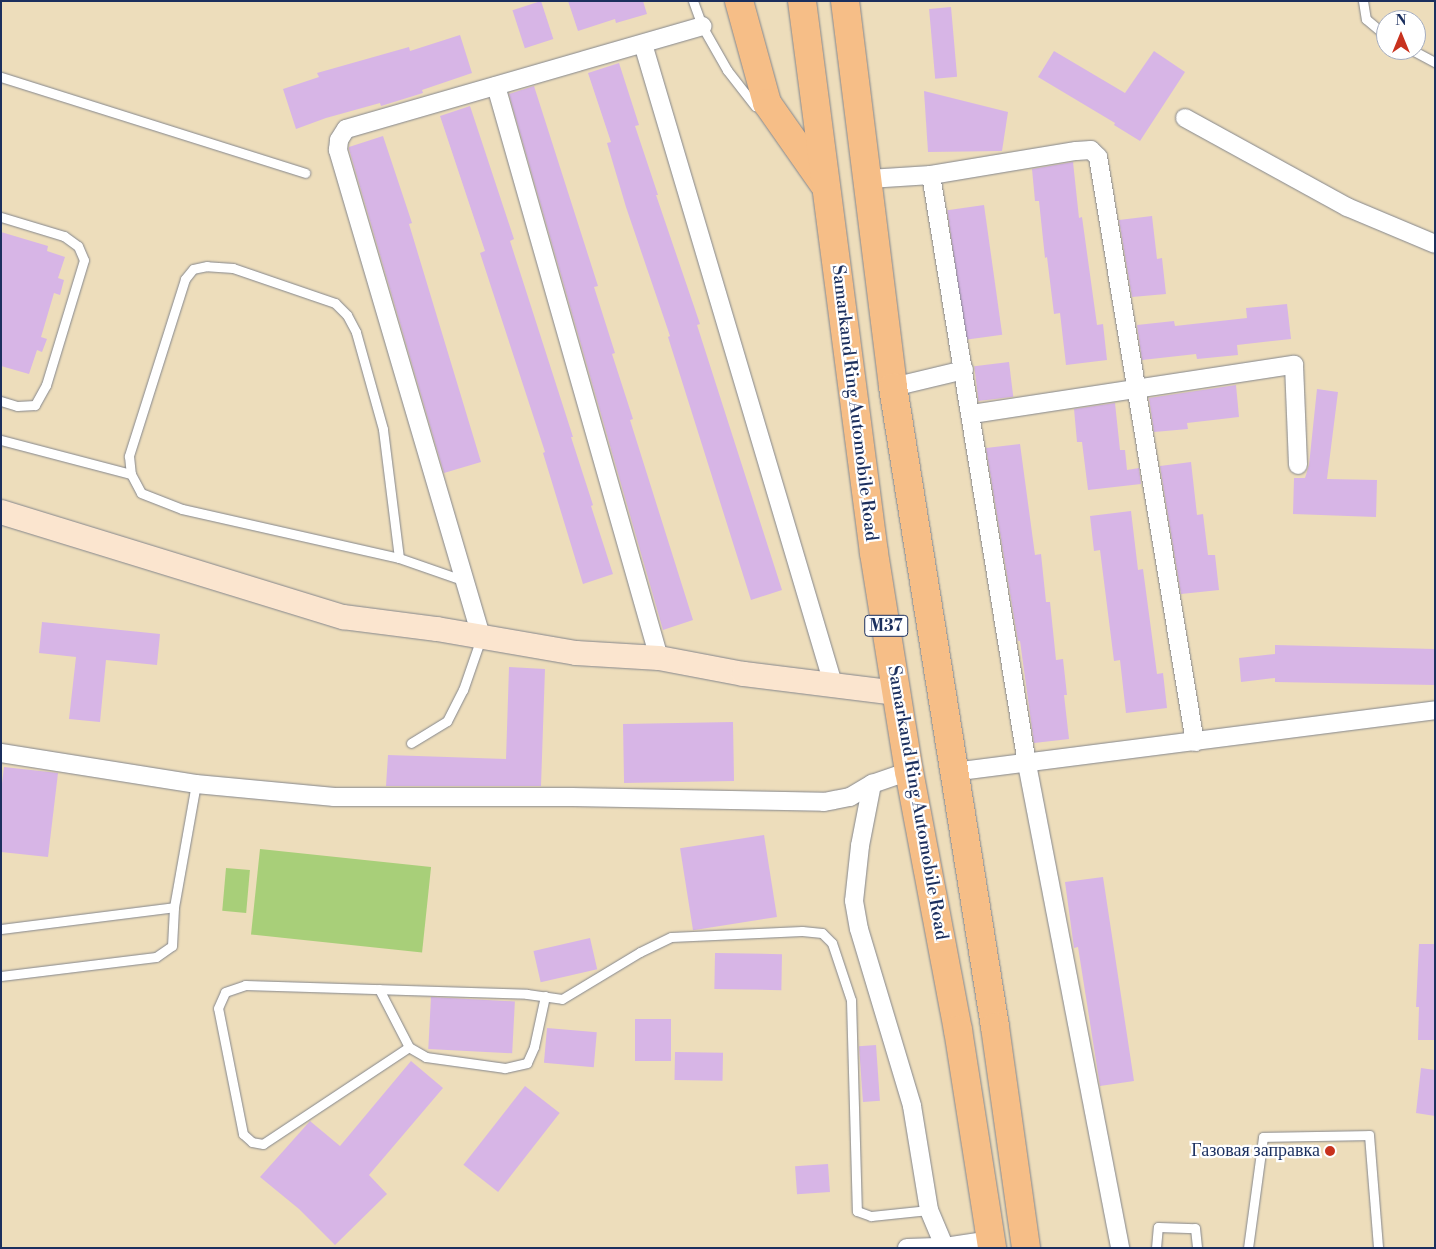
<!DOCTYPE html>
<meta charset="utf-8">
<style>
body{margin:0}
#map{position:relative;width:1436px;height:1249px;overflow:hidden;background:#edddbb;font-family:"Libre Bodoni",serif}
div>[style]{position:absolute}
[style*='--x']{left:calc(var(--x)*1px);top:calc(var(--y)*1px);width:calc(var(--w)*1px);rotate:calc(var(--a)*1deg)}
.green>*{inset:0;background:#a8cf79;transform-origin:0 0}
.building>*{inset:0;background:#d7b5e6;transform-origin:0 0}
.roads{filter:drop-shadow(0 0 1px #84868c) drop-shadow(0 0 1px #84868c)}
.lane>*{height:9px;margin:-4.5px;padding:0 4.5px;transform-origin:4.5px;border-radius:4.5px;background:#fff}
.street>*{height:18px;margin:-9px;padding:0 9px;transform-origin:9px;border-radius:9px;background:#fff}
.secondary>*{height:24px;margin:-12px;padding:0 12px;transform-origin:12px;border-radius:12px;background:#fbe5cf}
.highway>*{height:28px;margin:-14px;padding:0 14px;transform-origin:14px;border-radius:14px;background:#f6be87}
.dots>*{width:14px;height:14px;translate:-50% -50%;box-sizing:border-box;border:2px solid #fff;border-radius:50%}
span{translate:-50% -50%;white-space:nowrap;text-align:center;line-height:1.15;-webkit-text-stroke:4.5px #fff;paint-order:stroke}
.shield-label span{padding:1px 4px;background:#fff;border:1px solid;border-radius:4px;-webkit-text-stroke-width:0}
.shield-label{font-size:16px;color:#1b2f5e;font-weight:700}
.street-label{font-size:18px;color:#1b2f5e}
.poi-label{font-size:18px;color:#1b2f5e}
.right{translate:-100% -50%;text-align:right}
.frame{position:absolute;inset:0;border:2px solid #1b2f5e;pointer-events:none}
.north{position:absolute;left:1376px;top:10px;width:50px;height:50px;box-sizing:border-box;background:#fff;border:1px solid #a4acbf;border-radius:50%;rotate:0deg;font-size:14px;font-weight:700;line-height:20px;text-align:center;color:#1b2f5e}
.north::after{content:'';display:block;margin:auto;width:18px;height:22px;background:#c8321e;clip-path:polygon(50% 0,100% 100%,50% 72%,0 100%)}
</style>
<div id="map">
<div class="green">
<div style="left:260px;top:849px;width:172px;height:86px;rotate:6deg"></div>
<div style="left:226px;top:868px;width:24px;height:43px;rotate:5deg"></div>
</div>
<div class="building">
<div style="left:541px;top:1px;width:40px;height:30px;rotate:72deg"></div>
<div style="clip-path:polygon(568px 1px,643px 1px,647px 14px,616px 23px,615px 19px,578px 31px)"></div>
<div style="left:951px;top:7px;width:70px;height:22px;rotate:85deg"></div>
<div style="clip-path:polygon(460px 35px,472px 73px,422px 90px,423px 93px,381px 106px,380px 103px,326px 118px,296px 129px,283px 89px,319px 77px,317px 73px,409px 47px,410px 51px)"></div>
<div style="clip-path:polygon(1054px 51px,1125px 93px,1154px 51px,1185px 72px,1140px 141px,1114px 125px,1115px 123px,1038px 77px)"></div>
<div style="clip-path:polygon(619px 63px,639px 125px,635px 126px,658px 195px,656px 195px,700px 324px,697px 325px,782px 590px,751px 600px,668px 337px,670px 336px,626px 207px,607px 143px,611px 142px,588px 73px)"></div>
<div style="clip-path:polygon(534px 86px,598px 286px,594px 287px,615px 353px,612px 354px,633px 419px,630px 420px,693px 620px,663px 630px,509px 94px)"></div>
<div style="clip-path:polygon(924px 91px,1008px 112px,1002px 151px,928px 152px)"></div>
<div style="clip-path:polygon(470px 106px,514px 239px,510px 241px,573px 437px,571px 437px,593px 505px,591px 506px,613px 574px,583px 584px,543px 453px,545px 452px,480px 253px,485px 251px,440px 116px)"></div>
<div style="clip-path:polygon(383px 136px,412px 223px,409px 224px,481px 462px,444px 473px,349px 149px,349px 147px)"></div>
<div style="clip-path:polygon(1073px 162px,1079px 218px,1082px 217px,1097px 325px,1103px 324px,1107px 360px,1066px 365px,1060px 313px,1054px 314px,1047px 257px,1045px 258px,1039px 201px,1035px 201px,1032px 169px)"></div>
<div style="left:984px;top:205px;width:131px;height:37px;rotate:82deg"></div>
<div style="clip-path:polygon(1152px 216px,1157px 259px,1162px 258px,1166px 294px,1132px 297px,1119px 220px)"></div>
<div style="clip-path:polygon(1px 232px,48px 246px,47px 251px,65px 257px,58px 278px,64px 280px,60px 295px,54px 293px,41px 337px,47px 339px,42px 352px,37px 350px,29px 374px,1px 366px)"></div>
<div style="clip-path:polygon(1287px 304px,1291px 339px,1237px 345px,1238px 355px,1197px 359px,1196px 354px,1142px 360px,1137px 325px,1174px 321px,1175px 326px,1247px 318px,1246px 308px)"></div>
<div style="left:1009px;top:362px;width:35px;height:35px;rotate:83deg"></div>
<div style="clip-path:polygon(1236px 385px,1239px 417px,1187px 423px,1188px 429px,1154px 432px,1149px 398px)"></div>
<div style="clip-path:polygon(1317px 389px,1338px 392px,1327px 479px,1377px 480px,1376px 517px,1293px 514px,1294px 478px,1305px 478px,1309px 465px)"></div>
<div style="clip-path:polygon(1115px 403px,1120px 450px,1125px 450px,1127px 470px,1139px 468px,1141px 484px,1088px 490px,1082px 442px,1077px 442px,1074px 409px)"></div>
<div style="clip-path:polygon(1020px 444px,1035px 555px,1041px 554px,1046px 602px,1050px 602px,1056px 660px,1063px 659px,1067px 695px,1064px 695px,1069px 739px,1034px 743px,1020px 641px,1018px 641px,986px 448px)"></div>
<div style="clip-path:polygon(1191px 462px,1197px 515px,1203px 514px,1208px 555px,1215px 555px,1219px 590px,1181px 594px,1160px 466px)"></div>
<div style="clip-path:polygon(1131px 511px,1138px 570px,1143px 569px,1157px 674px,1163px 673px,1167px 708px,1126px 713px,1120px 660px,1114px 661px,1100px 550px,1094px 551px,1090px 516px)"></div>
<div style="clip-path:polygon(42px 622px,160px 634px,157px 665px,106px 660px,100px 722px,69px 719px,76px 657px,39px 653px)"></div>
<div style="clip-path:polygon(1275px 645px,1435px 649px,1435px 685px,1275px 682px,1275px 678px,1241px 682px,1239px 658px,1275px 654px)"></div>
<div style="clip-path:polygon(509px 667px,545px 669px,541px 786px,386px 786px,388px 755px,506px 759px)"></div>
<div style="left:733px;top:722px;width:59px;height:110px;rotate:89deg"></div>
<div style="clip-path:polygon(4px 767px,58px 773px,48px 857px,1px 852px,1px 792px)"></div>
<div style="left:764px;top:835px;width:83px;height:85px;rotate:81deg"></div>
<div style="clip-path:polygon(1103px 877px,1134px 1081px,1100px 1086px,1078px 947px,1074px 948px,1065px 882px)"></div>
<div style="left:590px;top:938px;width:32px;height:58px;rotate:77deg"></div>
<div style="clip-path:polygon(1419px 944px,1435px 944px,1435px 1040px,1418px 1040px,1419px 1007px,1416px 1007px)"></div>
<div style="left:715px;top:953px;width:67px;height:36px;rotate:1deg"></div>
<div style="left:431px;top:997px;width:84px;height:52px;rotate:3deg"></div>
<div style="left:635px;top:1019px;width:36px;height:42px"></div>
<div style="left:547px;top:1028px;width:50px;height:35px;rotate:5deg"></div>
<div style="left:876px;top:1045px;width:56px;height:17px;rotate:86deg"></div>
<div style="left:675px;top:1052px;width:48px;height:28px;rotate:1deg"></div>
<div style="clip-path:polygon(411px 1061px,443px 1088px,369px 1175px,387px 1194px,335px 1245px,299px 1209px,260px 1177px,310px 1121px,340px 1146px)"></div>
<div style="clip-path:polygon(1421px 1068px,1435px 1070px,1435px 1116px,1416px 1113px)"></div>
<div style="left:525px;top:1086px;width:44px;height:100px;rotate:38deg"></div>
<div style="left:828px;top:1164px;width:28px;height:33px;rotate:86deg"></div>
</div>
<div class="roads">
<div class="lane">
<div style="--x:693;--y:1;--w:27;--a:70"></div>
<div style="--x:702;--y:26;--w:51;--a:60.4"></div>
<div style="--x:727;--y:70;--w:46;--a:52.1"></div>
<div style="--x:1363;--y:1;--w:18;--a:81"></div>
<div style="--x:1366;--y:19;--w:26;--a:40"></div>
<div style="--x:1412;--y:50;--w:26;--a:28"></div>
<div style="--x:1;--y:77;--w:319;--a:17.5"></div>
<div style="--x:1;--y:217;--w:66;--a:16.8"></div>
<div style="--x:64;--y:236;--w:17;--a:36"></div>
<div style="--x:78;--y:246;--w:15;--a:67"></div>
<div style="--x:84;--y:260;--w:131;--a:106.9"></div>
<div style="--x:46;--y:385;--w:23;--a:119"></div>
<div style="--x:35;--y:405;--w:18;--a:177"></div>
<div style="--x:17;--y:406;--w:17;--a:-163"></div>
<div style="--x:1;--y:440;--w:134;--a:14.7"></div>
<div style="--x:399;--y:558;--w:130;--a:-97.1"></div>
<div style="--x:383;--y:429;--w:101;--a:-105.6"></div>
<div style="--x:356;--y:332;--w:19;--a:-118"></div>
<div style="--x:347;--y:315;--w:17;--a:-135"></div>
<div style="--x:335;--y:303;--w:108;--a:-161.1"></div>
<div style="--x:233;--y:268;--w:26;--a:-176"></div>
<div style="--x:207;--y:266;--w:14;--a:168"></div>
<div style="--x:193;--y:269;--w:13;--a:129"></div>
<div style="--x:185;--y:279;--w:186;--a:107.6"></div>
<div style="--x:129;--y:456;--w:18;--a:84"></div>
<div style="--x:131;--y:474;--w:21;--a:62"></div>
<div style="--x:141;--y:493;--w:44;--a:21.3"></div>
<div style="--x:182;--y:509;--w:222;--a:12.7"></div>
<div style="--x:399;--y:558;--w:70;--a:19.2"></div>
<div style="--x:411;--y:743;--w:42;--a:-31.4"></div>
<div style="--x:447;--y:721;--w:35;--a:-63"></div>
<div style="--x:463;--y:690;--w:55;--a:-70.9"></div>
<div style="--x:1;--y:929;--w:174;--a:-7.2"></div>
<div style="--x:1;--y:976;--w:156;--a:-7"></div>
<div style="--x:156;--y:957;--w:19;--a:-35"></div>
<div style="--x:172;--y:946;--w:39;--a:-87"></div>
<div style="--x:174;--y:907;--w:125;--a:-79.9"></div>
<div style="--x:379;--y:989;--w:65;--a:62.7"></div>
<div style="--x:545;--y:996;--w:52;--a:102.2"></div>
<div style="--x:534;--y:1047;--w:17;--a:114"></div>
<div style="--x:527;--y:1063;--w:23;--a:167"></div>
<div style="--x:505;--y:1068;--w:80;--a:-172.1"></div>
<div style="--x:426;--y:1057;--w:20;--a:-150"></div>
<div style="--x:409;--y:1047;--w:175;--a:146.4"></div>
<div style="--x:263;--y:1144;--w:11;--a:-170"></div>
<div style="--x:252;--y:1142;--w:12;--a:-138"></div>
<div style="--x:243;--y:1134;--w:128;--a:-101.2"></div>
<div style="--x:218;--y:1008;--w:17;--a:-66"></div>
<div style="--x:225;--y:992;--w:21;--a:-19"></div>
<div style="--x:245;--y:985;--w:282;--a:1.8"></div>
<div style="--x:527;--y:994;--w:35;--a:8"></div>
<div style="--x:562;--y:999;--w:91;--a:-31.1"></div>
<div style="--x:640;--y:952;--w:34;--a:-26"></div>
<div style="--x:671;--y:937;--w:131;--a:-2.6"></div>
<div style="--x:802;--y:931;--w:20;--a:6"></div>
<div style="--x:822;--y:933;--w:14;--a:45"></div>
<div style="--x:832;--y:943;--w:60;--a:71.6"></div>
<div style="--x:851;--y:1000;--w:211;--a:88.4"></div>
<div style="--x:857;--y:1211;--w:15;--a:20"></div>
<div style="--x:871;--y:1216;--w:58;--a:-5.9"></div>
<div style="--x:1156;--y:1248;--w:21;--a:-85"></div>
<div style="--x:1158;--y:1227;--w:37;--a:2"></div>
<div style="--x:1195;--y:1228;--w:20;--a:84"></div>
<div style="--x:1248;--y:1248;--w:112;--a:-82.3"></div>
<div style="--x:1263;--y:1137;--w:106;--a:-1.1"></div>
<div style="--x:1369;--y:1135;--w:113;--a:85.4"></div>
</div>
<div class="street">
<div style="--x:643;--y:44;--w:671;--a:73.46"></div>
<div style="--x:496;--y:86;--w:595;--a:74.09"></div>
<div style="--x:1185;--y:118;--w:185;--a:28.8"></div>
<div style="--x:1347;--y:207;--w:95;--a:22.8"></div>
<div style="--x:931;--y:175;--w:597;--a:80.74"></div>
<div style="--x:1027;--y:764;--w:493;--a:79.1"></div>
<div style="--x:869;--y:179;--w:62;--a:-3.7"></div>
<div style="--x:931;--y:175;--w:147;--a:-9.4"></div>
<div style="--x:1076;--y:151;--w:15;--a:-4"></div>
<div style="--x:1091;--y:150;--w:10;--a:45"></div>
<div style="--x:1098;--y:157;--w:593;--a:80.59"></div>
<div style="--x:893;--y:387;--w:73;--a:-13.5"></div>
<div style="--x:972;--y:414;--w:326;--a:-8.7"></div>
<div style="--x:1294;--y:365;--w:100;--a:87.7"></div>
<div style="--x:481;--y:636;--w:507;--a:-106.4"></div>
<div style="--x:338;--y:150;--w:10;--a:-84"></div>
<div style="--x:339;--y:140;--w:13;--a:-58"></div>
<div style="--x:346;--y:129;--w:371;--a:-16.1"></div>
<div style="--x:1;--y:753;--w:197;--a:9"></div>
<div style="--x:196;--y:784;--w:139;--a:5.4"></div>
<div style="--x:334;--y:797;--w:238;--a:0"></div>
<div style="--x:572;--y:797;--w:252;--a:1.1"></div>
<div style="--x:824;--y:802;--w:26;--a:-11"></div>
<div style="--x:850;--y:797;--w:26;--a:-31"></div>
<div style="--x:872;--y:784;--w:39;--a:-19"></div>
<div style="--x:953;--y:772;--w:486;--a:-7.3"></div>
<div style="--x:872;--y:784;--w:63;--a:101"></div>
<div style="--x:860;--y:846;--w:55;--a:96.2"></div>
<div style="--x:854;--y:901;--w:28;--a:80"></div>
<div style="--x:859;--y:929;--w:185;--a:73.3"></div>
<div style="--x:912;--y:1106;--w:105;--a:80.7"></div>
<div style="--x:929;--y:1210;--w:41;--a:67.2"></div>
<div style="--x:907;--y:1248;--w:38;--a:-2"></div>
<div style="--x:945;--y:1247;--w:47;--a:-8.7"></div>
</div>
<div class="secondary">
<div style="--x:1;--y:512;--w:358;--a:17.1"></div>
<div style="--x:343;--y:617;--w:95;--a:7.3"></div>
<div style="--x:437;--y:629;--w:141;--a:9.8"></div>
<div style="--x:576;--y:653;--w:83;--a:3.4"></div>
<div style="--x:659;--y:658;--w:86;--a:10.7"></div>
<div style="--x:744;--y:674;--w:154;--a:7.1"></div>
</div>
<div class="highway">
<div style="--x:739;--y:1;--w:106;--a:74.6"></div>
<div style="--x:767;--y:103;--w:98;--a:55"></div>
<div style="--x:802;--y:1;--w:557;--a:82.57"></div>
<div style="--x:874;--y:553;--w:221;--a:80.9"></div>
<div style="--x:909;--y:771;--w:264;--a:79.3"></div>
<div style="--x:958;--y:1030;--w:221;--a:81.1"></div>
<div style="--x:845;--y:1;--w:389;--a:82.9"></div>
<div style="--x:893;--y:387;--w:648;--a:80.94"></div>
<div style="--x:995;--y:1027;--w:223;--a:82"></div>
</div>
</div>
<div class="dots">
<div style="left:1330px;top:1151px;background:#c8321e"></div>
</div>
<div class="shield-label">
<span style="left:886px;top:626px">M37</span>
</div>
<div class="street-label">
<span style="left:854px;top:403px;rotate:83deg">Samarkand Ring Automobile Road</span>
<span style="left:917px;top:803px;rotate:80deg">Samarkand Ring Automobile Road</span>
</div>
<div class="poi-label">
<span class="right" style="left:1320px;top:1151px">Газовая заправка</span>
</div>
<div class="frame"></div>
<div class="north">N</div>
</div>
